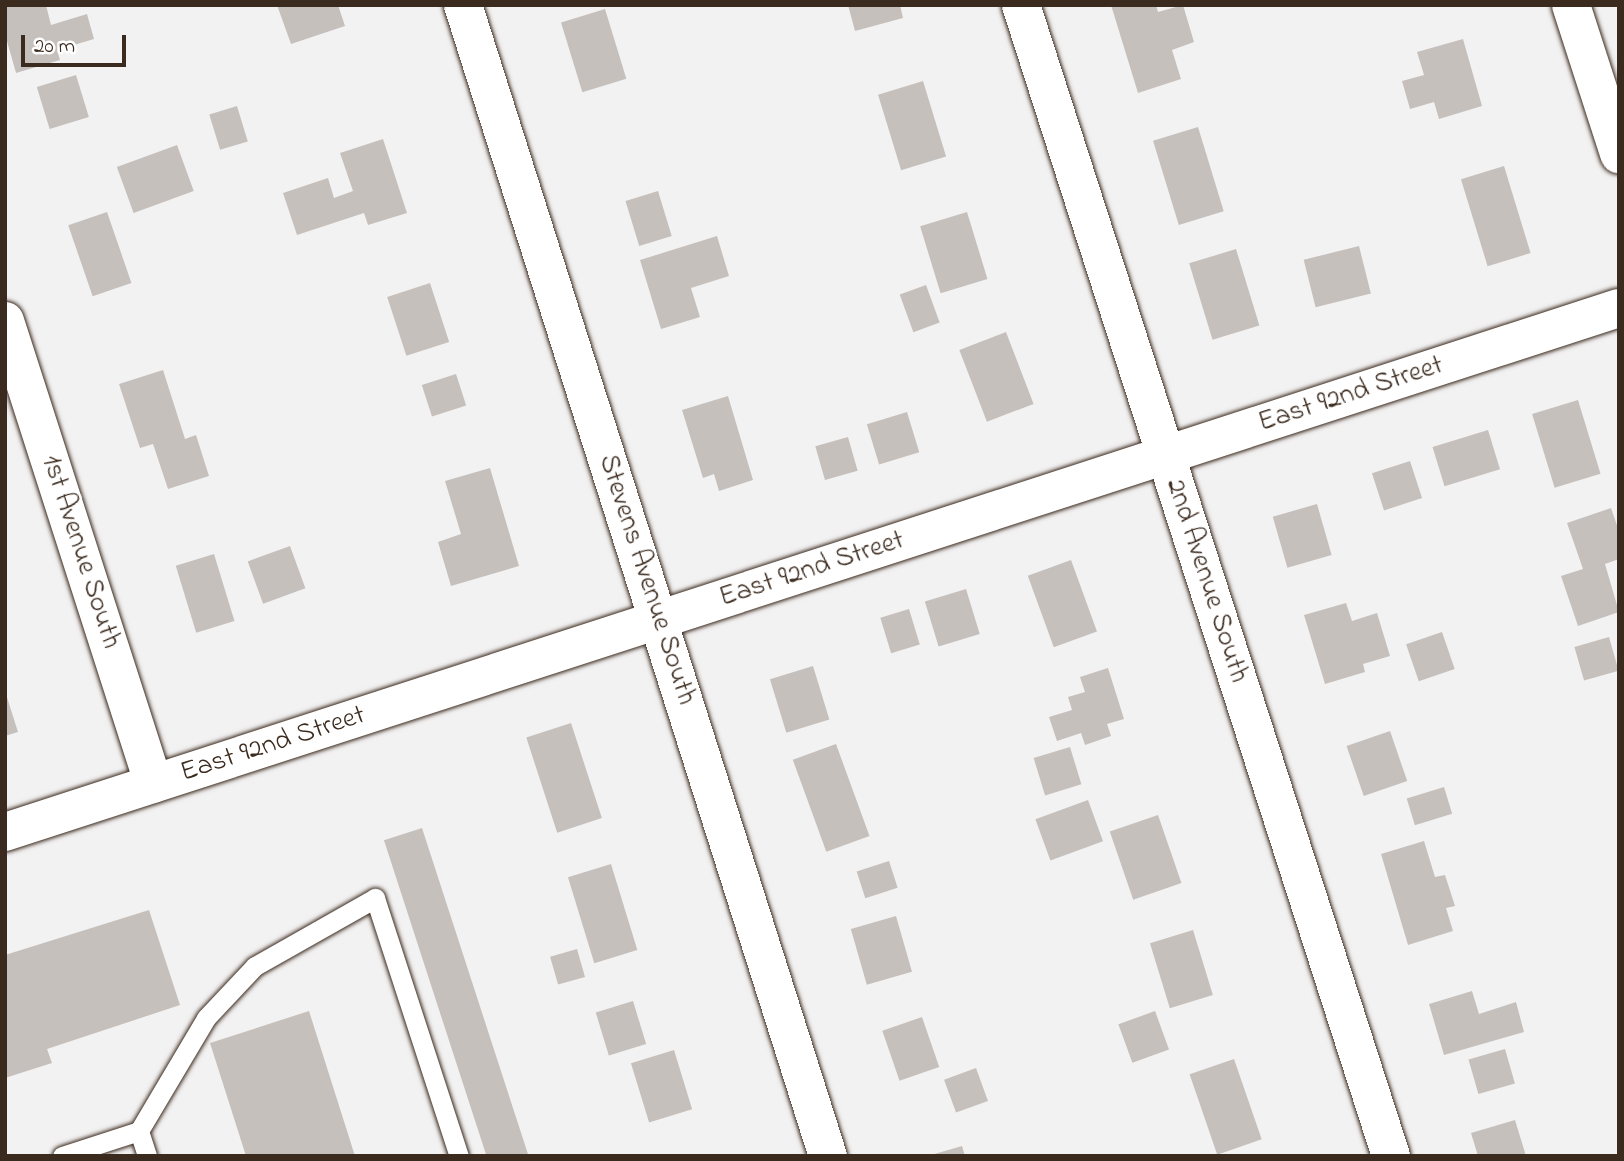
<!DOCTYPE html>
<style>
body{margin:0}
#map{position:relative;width:1624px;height:1161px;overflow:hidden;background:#f3f2f2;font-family:"Indie Flower",sans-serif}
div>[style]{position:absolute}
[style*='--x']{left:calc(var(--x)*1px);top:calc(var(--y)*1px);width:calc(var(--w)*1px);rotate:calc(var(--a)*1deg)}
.building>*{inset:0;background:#c6c0bd;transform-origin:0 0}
.roads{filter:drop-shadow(0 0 2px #3b2a1e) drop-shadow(0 0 2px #3b2a1e)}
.service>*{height:19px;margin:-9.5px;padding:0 9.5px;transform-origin:9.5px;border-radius:9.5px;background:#fff}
.minor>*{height:38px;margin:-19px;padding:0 19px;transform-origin:19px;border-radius:19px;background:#fff}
span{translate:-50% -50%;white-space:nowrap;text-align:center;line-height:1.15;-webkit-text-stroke:5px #fff;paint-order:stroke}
.street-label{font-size:28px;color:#3b2a1e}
.frame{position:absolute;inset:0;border:7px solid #3b2a1e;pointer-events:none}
.scale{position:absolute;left:21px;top:35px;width:105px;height:32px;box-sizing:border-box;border:4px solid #3b2a1e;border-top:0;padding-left:9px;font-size:21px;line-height:24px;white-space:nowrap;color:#3b2a1e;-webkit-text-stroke:5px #fff;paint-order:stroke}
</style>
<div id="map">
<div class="building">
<div style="clip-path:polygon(5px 5px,46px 5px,51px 25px,87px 14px,94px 39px,57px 50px,60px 60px,16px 73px,5px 34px)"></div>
<div style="clip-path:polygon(277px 5px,338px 5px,345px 26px,291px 44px)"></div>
<div style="clip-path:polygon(848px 5px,900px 5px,903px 18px,855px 31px)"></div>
<div style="clip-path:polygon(1111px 5px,1156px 5px,1158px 12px,1183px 5px,1194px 42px,1172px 50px,1181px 79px,1138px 93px)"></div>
<div style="left:605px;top:9px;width:73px;height:46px;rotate:73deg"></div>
<div style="clip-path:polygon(1463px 39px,1482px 106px,1439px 119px,1434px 102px,1410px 109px,1402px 81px,1424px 75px,1417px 52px)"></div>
<div style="left:76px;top:75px;width:44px;height:41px;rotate:73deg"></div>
<div style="left:923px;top:81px;width:79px;height:47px;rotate:73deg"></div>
<div style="left:237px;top:106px;width:37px;height:29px;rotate:73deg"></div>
<div style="left:1198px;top:127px;width:88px;height:47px;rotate:73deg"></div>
<div style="clip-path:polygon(383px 139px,407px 213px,368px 225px,364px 213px,297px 235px,283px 193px,328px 178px,334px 198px,353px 191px,340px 153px)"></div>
<div style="left:177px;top:145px;width:49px;height:64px;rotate:70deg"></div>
<div style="left:1504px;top:166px;width:91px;height:45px;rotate:73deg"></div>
<div style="left:658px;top:191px;width:47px;height:34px;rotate:73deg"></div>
<div style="left:107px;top:212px;width:75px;height:41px;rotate:71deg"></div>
<div style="left:967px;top:212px;width:70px;height:49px;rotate:73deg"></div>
<div style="clip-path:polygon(717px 236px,729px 276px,691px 288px,700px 317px,661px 329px,640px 260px)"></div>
<div style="left:1359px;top:246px;width:49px;height:57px;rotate:76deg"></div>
<div style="left:1236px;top:249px;width:80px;height:49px;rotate:73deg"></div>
<div style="left:430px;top:283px;width:62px;height:45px;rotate:72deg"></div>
<div style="left:926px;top:285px;width:40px;height:28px;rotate:70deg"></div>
<div style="left:1006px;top:332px;width:77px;height:50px;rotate:69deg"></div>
<div style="clip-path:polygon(163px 370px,185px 439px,196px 435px,209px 476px,168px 489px,153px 444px,140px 448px,119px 384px)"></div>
<div style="left:456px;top:374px;width:33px;height:36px;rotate:72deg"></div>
<div style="clip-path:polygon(728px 396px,753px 480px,719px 491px,714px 474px,703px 478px,682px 410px)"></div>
<div style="left:1578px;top:400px;width:77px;height:48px;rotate:73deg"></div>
<div style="left:907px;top:412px;width:42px;height:42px;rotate:73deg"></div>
<div style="left:1488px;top:430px;width:41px;height:58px;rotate:73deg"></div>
<div style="left:848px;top:437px;width:35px;height:34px;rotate:74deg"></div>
<div style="left:1410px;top:461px;width:39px;height:40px;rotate:72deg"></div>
<div style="clip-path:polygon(490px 468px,519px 566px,451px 586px,438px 542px,461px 534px,445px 481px)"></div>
<div style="left:1317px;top:504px;width:53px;height:46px;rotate:74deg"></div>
<div style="clip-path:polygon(1611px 508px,1619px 531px,1619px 559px,1605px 564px,1619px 612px,1578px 626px,1561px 576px,1583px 569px,1567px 523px)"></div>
<div style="left:290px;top:546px;width:45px;height:45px;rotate:70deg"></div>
<div style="left:214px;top:554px;width:70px;height:40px;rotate:73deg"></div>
<div style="left:1071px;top:560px;width:76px;height:46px;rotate:70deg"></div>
<div style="left:966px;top:589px;width:47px;height:43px;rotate:73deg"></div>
<div style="clip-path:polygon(1346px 603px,1352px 621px,1377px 613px,1390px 656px,1363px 664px,1365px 672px,1325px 684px,1304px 615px)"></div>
<div style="left:909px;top:609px;width:37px;height:30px;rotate:73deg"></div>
<div style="left:1442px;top:632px;width:39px;height:38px;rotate:71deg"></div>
<div style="left:1609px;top:637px;width:35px;height:36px;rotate:74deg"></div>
<div style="left:813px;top:666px;width:56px;height:45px;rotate:73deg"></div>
<div style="clip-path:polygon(1108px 668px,1124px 719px,1107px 724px,1111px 736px,1085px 745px,1081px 733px,1057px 741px,1049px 717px,1072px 710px,1068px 697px,1085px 692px,1080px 677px)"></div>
<div style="clip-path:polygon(5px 691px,18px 732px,5px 736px)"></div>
<div style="left:571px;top:723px;width:100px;height:47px;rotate:72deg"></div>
<div style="left:1390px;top:731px;width:53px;height:46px;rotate:71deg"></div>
<div style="left:836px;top:744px;width:98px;height:46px;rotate:70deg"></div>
<div style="left:1070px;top:747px;width:39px;height:38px;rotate:73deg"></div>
<div style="left:1444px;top:787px;width:28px;height:39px;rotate:73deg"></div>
<div style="left:1088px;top:800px;width:44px;height:56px;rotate:70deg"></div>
<div style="left:1158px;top:815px;width:72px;height:51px;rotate:71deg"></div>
<div style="left:422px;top:828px;width:345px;height:40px;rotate:72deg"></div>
<div style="clip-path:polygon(1424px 841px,1435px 877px,1445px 875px,1455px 906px,1446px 908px,1453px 931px,1408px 945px,1381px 854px)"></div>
<div style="left:889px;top:861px;width:28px;height:34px;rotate:72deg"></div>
<div style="left:611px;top:864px;width:90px;height:45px;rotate:73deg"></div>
<div style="clip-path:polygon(149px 910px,180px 1005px,47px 1049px,52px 1063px,5px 1078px,5px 955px)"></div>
<div style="left:896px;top:916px;width:58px;height:47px;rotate:74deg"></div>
<div style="left:1193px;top:930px;width:68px;height:45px;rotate:73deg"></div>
<div style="left:577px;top:949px;width:29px;height:28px;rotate:74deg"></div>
<div style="clip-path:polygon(1472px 991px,1479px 1014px,1516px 1002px,1524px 1032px,1444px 1055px,1429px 1004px)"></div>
<div style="left:633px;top:1001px;width:45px;height:39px;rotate:73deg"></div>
<div style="clip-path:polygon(309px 1011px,355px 1156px,246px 1156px,210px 1043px)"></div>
<div style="left:1155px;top:1011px;width:41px;height:39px;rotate:70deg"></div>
<div style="left:922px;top:1017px;width:53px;height:42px;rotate:71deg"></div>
<div style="left:1505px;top:1049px;width:36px;height:38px;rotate:74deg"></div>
<div style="left:674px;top:1050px;width:62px;height:45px;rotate:73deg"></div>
<div style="left:1234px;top:1059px;width:85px;height:47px;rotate:71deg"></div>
<div style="left:976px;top:1068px;width:35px;height:34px;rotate:70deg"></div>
<div style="clip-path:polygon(1515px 1120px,1526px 1156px,1478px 1156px,1471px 1133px)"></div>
<div style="clip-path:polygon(962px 1146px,965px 1156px,931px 1156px,931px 1155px)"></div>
</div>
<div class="roads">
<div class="service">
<div style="--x:139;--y:1131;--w:131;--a:-59.3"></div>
<div style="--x:206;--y:1018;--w:71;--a:-46.7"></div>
<div style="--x:255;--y:966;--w:138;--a:-29.5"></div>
<div style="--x:375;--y:898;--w:271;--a:72"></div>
<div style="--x:62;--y:1156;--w:81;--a:-18"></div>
<div style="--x:139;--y:1131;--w:26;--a:72"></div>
</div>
<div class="minor">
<div style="--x:463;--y:5;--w:1207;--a:72.41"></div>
<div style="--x:1021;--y:5;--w:1209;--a:72.18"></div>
<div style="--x:1571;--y:5;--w:157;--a:72.1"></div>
<div style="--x:5;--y:321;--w:486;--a:72.2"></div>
<div style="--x:5;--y:832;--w:1697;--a:-17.99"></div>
</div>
</div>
<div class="street-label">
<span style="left:1351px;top:395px;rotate:-18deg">East 92nd Street</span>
<span style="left:80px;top:552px;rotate:72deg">1st Avenue South</span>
<span style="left:812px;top:570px;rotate:-18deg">East 92nd Street</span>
<span style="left:646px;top:580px;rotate:72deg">Stevens Avenue South</span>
<span style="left:1206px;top:581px;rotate:72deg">2nd Avenue South</span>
<span style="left:273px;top:745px;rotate:-18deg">East 92nd Street</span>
</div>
<div class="frame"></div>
<div class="scale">20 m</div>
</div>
